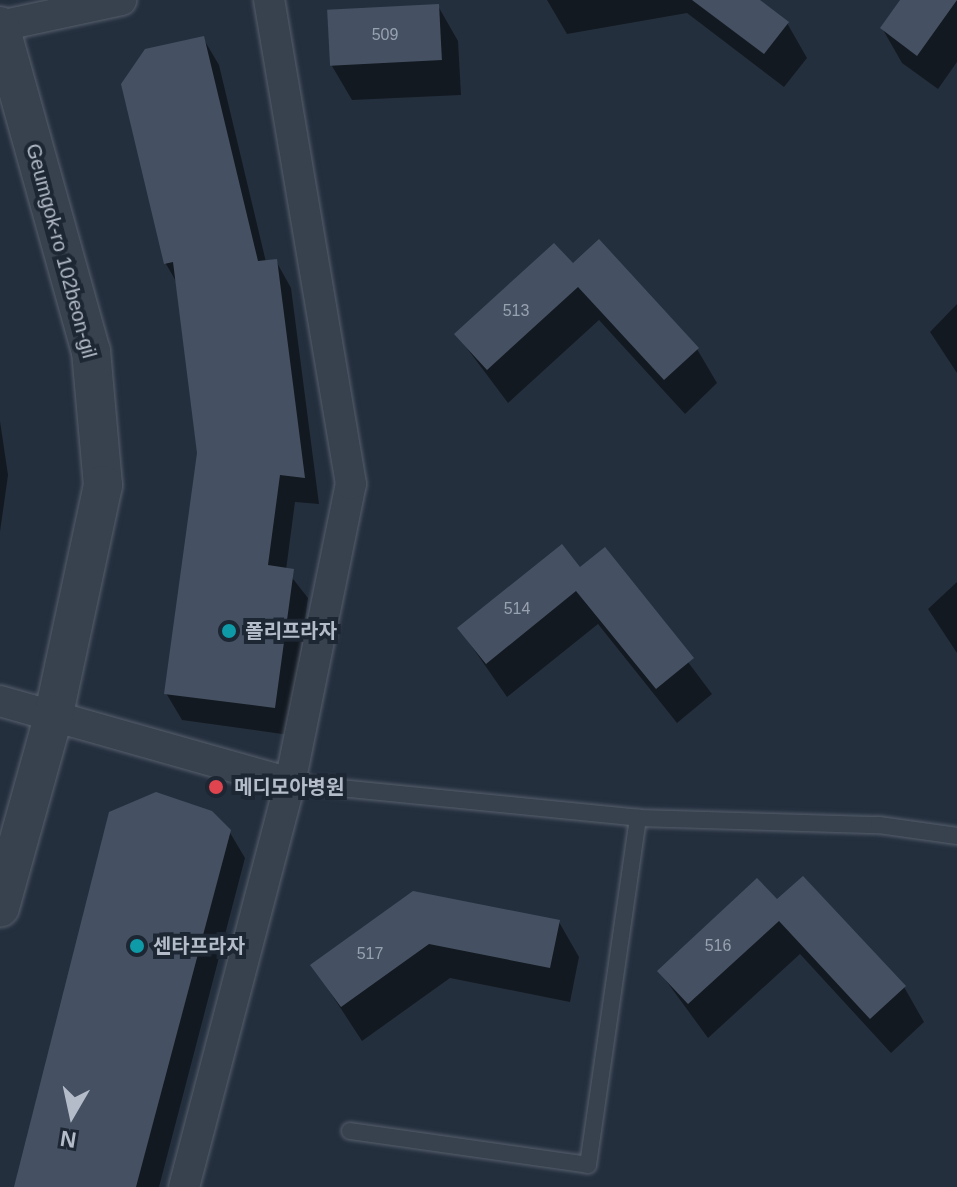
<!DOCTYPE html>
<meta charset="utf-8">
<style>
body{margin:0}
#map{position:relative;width:957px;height:1187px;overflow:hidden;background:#242f3e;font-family:Arial,"Noto Sans KR",sans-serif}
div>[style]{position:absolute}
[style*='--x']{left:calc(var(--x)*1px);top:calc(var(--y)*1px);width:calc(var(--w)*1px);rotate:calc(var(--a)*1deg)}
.shadow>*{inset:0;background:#0007}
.building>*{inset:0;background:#455162;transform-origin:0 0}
.roads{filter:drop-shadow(0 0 2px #565f6c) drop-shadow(0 0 2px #565f6c)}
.service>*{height:16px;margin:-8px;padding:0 8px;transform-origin:8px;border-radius:8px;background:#38414e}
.minor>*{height:30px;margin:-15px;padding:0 15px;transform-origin:15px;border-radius:15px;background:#38414e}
.tertiary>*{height:38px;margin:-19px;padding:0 19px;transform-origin:19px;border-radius:19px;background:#38414e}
.dots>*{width:22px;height:22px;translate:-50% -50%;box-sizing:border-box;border:4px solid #1d2633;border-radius:50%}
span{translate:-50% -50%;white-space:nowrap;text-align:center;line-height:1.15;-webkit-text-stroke:8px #1d2633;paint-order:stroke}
.number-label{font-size:16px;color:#98a1af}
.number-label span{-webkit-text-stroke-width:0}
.street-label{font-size:20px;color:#b4bcc9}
.poi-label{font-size:20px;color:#b4bcc9;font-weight:700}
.left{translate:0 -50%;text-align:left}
.north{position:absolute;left:32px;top:1075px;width:80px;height:80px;-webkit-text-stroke:6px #1d2633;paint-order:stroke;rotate:189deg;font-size:22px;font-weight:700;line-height:32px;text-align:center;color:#b4bcc9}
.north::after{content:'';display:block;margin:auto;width:28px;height:36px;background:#b4bcc9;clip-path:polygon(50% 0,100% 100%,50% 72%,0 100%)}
</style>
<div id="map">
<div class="shadow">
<div style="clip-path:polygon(547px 0,757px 0,787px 23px,807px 58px,784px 87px,687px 13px,567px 34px)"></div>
<div style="clip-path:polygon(903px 0,957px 0,957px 62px,938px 89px,902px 63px,882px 28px)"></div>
<div style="clip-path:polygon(438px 6px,458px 41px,461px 95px,352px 100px,332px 66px)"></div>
<div style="clip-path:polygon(203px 38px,219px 65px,266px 262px,276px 261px,291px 288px,319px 504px,295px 502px,286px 570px,308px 598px,289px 735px,182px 720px,166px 693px,199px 453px,177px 283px,166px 264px,123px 85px)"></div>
<div style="clip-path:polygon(573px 266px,697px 349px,717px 383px,685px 414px,599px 320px,508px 403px,457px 335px)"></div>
<div style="clip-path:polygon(957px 304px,957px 373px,930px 332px)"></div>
<div style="clip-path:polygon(0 421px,8px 475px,0 532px)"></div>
<div style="clip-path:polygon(604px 550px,712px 694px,677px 723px,598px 624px,507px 697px,459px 628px,580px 570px)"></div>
<div style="clip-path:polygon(957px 582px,957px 653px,928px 609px)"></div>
<div style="clip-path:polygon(229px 831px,245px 858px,159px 1187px,16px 1187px)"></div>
<div style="clip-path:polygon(414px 893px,559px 922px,579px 957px,570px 1002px,450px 978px,362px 1041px,313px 966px)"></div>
<div style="clip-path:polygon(777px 902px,904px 987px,924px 1022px,891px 1053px,800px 954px,708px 1038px,659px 971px)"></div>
</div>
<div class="building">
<div style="clip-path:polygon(692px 0,760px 0,789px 22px,764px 54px)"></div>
<div style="clip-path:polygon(900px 0,957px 0,917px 56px,880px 28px)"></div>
<div style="left:439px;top:4px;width:56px;height:112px;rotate:87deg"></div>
<div style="clip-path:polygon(204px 36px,258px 261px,277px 259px,305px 478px,280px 475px,268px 565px,294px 569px,275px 708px,164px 694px,197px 453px,173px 262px,164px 264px,121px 84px,145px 49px)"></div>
<div style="clip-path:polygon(599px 239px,699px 348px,664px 380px,578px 287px,487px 370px,454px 334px,554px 243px,573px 263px)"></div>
<div style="clip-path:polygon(562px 544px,580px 567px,605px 547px,694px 658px,656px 689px,576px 591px,486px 664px,457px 628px)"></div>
<div style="clip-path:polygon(156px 792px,212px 811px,231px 830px,136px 1187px,14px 1187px,109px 812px)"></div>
<div style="clip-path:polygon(803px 876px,906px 986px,870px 1019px,779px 921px,688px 1004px,657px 971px,757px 878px,777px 899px)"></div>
<div style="clip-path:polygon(413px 891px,560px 920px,550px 968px,429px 944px,341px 1007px,310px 965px)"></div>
</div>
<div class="roads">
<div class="service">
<div style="--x:290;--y:783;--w:350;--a:5.7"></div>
<div style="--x:638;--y:818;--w:241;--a:1.7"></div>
<div style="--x:879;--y:825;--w:79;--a:8"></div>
<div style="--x:350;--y:1131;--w:240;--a:8.1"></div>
<div style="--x:588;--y:1165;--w:351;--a:-81.8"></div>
</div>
<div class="minor">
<div style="--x:0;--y:26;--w:124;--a:-12.1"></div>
<div style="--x:0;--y:701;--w:301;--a:15.8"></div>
<div style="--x:184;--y:1187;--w:418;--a:-75.3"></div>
<div style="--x:290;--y:783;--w:305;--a:-78.5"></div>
<div style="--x:351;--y:484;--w:491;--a:-99.6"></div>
</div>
<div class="tertiary">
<div style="--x:0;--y:26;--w:337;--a:74.4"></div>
<div style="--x:91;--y:351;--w:135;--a:84.9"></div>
<div style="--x:103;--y:485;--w:234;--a:102.1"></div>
<div style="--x:54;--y:714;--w:201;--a:105.6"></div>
</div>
</div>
<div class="dots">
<div style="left:229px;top:631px;background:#0f9aa8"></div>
<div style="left:216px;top:787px;background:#e0444e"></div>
<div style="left:137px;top:946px;background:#0f9aa8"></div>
</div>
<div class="number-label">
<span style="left:385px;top:35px">509</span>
<span style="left:516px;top:311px">513</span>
<span style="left:517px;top:609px">514</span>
<span style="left:718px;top:946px">516</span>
<span style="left:370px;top:954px">517</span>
</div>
<div class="street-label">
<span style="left:61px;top:251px;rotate:75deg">Geumgok-ro 102beon-gil</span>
</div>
<div class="poi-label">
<span class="left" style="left:245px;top:631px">폴리프라자</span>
<span class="left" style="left:234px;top:787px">메디모아병원</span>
<span class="left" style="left:153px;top:946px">센타프라자</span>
</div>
<div class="north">N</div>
</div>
